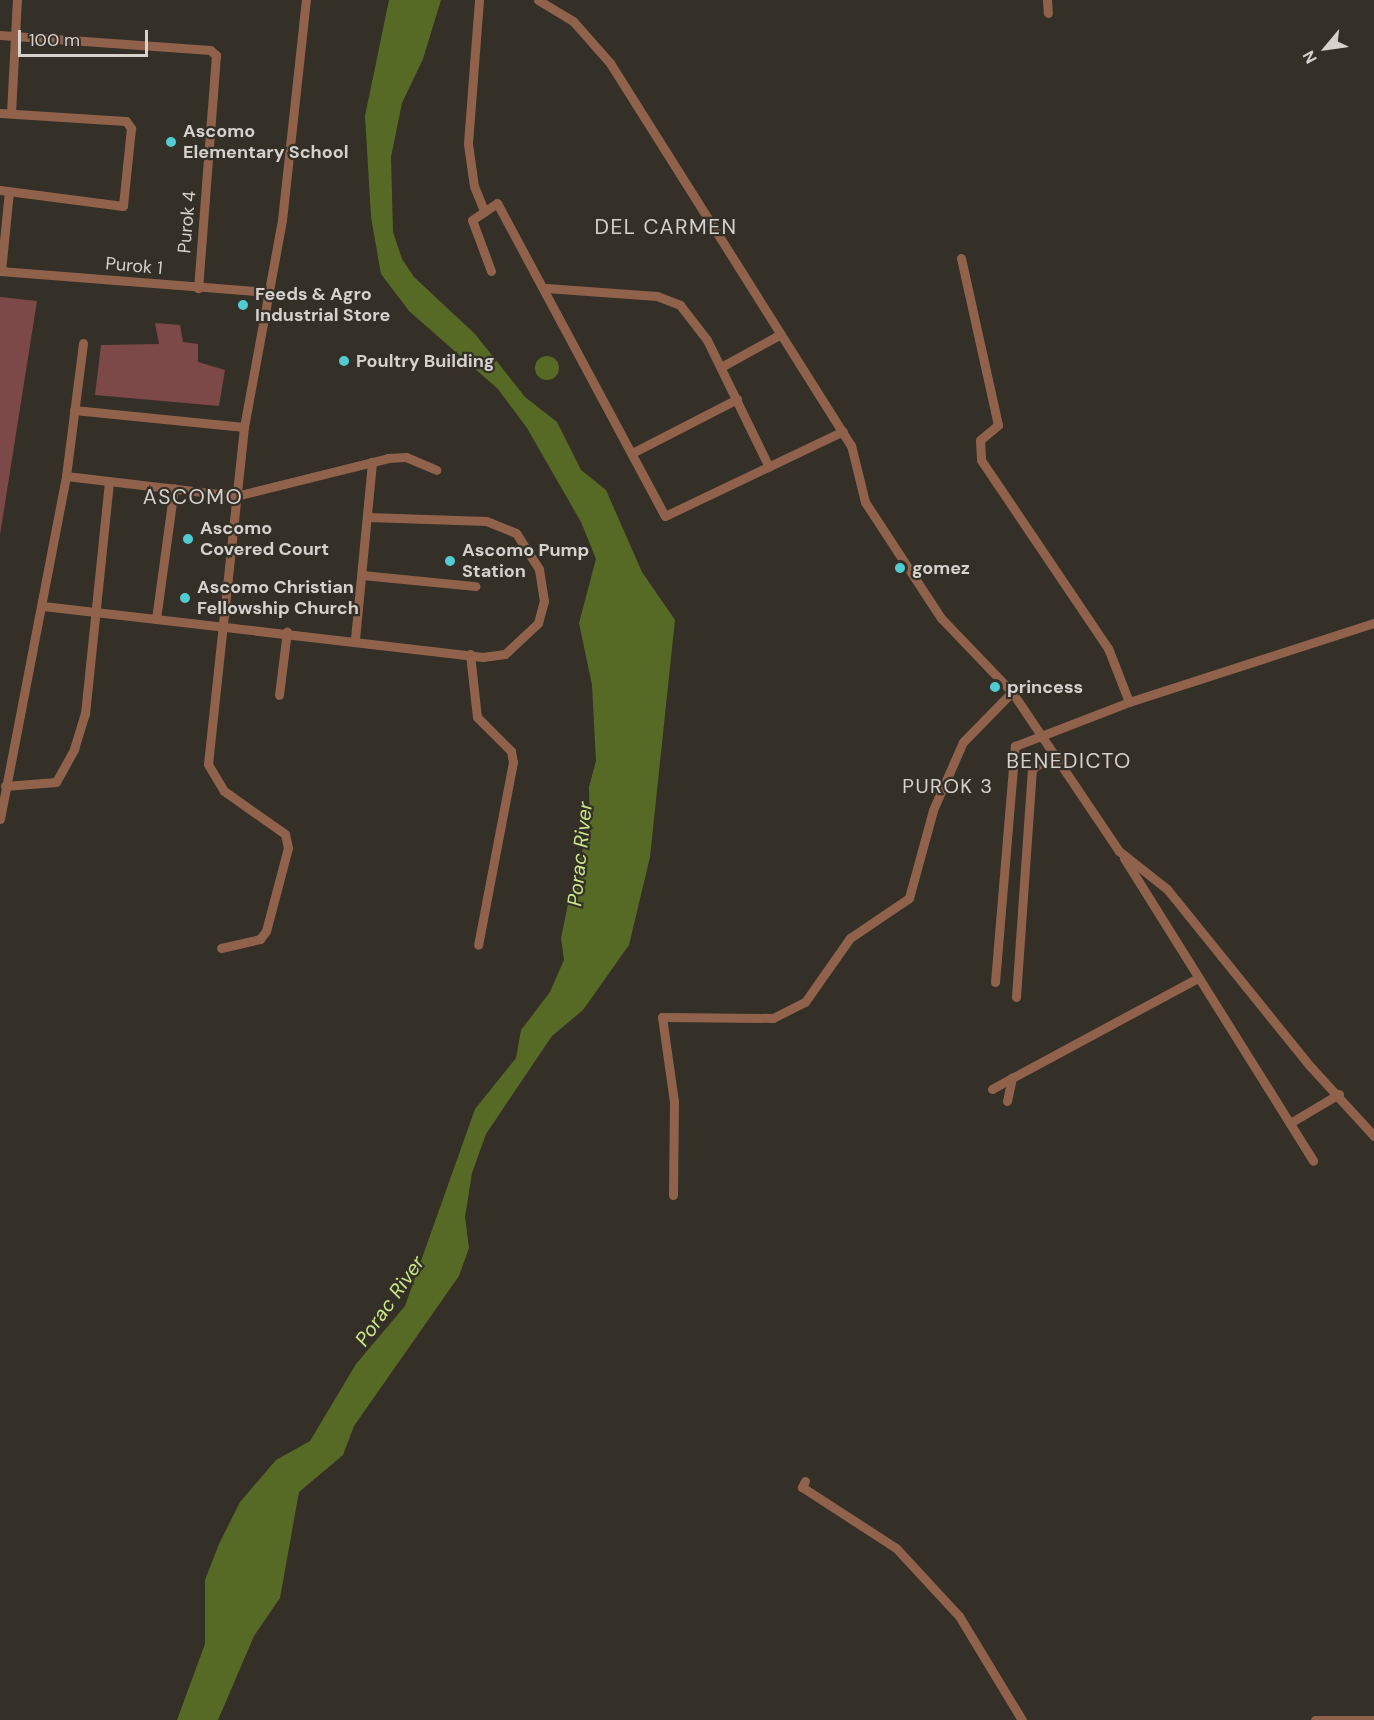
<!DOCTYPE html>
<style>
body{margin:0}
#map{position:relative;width:1374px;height:1720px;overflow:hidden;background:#342f27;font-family:"DM Sans",sans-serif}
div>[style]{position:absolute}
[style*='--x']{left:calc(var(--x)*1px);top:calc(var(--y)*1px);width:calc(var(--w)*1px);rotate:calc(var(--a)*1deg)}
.green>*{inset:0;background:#7d4848}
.water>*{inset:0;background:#576a25}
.round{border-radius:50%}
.minor>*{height:9px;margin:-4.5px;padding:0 4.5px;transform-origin:4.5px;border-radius:4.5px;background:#91624b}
.dots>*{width:16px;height:16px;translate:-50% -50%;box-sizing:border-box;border:3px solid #342f27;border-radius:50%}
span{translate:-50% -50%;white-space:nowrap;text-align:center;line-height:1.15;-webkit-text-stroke:4.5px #342f27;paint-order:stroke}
.poi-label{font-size:18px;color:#d5d1cd;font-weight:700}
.left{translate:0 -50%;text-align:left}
.street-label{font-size:18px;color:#d5d1cd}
.neighbourhood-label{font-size:20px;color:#d5d1cd;letter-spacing:1.5px}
.water-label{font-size:20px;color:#c9e887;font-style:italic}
.quarter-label{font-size:21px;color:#d5d1cd;letter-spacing:1.5px}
.north{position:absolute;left:1296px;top:18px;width:60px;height:60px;-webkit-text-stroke:4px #342f27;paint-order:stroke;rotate:241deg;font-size:16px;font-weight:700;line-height:24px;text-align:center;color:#d5d1cd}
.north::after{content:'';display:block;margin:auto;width:21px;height:27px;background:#d5d1cd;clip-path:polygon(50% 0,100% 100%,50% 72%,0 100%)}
.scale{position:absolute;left:18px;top:30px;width:130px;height:27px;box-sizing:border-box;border:3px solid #d5d1cd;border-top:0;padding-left:8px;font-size:18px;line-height:21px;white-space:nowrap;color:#d5d1cd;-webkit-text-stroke:4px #342f27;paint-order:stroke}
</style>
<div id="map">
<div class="green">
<div style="clip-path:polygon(0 297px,37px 301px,0 535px)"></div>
<div style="clip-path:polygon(155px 323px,180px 325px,183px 342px,198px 344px,198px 362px,225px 370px,219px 406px,95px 395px,101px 345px,159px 344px)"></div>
</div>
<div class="water">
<div style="clip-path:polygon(389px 0,441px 0,423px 59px,402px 103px,391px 157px,393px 232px,402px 259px,414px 277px,475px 334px,525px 397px,557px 422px,581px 470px,606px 490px,642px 572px,675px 620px,650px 857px,629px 945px,583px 1010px,552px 1036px,486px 1134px,472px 1173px,465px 1217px,469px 1248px,459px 1276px,354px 1426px,343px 1455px,299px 1492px,280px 1598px,254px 1636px,218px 1720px,177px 1720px,205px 1644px,205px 1580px,219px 1544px,240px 1502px,276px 1460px,310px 1441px,356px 1364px,405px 1306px,475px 1109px,516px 1058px,521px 1030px,550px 992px,564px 960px,561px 938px,576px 865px,590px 833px,589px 787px,596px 761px,592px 685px,579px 623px,596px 559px,581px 522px,527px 428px,498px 389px,409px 311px,381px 274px,371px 217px,365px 116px)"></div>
<div class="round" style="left:535px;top:356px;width:24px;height:24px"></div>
</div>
<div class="minor">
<div style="--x:479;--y:0;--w:144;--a:94.4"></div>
<div style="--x:468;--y:144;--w:42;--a:81.9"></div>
<div style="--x:474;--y:186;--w:27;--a:68"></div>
<div style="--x:538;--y:0;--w:41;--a:31"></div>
<div style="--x:573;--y:21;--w:56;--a:48.6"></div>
<div style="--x:610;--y:63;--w:452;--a:57.8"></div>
<div style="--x:851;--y:445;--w:59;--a:76.2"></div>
<div style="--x:865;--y:502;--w:139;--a:56.8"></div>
<div style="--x:941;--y:618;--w:103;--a:46.2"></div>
<div style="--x:1012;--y:692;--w:192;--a:56.1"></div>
<div style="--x:1119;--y:851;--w:61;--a:38.4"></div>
<div style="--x:1167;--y:889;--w:228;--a:51.1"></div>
<div style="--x:1310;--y:1066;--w:95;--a:47.6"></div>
<div style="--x:1047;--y:0;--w:13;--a:86"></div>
<div style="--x:0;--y:35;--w:211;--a:4.1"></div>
<div style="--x:210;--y:50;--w:8;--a:40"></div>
<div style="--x:216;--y:55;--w:234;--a:94.4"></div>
<div style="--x:0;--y:113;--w:126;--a:3.6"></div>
<div style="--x:126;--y:121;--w:9;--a:54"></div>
<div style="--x:131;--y:128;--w:78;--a:95.9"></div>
<div style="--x:123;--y:206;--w:124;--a:-172.6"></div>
<div style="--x:11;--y:113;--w:113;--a:-87"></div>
<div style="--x:961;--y:258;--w:171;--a:77.5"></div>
<div style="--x:998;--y:425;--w:23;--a:140"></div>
<div style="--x:980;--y:440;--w:20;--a:87"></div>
<div style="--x:981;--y:460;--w:227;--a:56"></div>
<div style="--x:1108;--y:648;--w:58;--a:68.7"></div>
<div style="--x:0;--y:271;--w:266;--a:4.5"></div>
<div style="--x:1;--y:271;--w:80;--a:-84.3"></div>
<div style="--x:491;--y:271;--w:54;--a:-110.4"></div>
<div style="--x:472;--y:220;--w:30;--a:-34"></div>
<div style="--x:497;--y:203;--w:355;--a:61.8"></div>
<div style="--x:665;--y:516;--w:197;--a:-25.5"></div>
<div style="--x:546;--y:288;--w:111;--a:4.1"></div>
<div style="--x:657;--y:296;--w:25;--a:21"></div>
<div style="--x:680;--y:305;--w:44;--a:52.4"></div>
<div style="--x:707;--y:340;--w:141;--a:64"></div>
<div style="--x:721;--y:367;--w:68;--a:-28.8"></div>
<div style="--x:74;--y:410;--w:171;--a:5.7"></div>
<div style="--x:634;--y:452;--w:116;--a:-27.2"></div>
<div style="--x:66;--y:476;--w:171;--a:6.7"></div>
<div style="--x:236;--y:496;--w:157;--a:-14"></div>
<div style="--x:388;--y:458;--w:18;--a:-3"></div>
<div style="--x:406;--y:457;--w:33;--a:23"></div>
<div style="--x:362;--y:575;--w:114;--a:5.6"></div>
<div style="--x:43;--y:606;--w:443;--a:6.6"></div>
<div style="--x:483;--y:657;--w:22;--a:-8"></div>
<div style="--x:505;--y:654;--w:45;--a:-43.2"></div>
<div style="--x:538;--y:623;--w:23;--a:-75"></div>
<div style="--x:544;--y:601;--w:32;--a:-99"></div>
<div style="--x:539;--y:569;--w:43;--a:-122.6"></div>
<div style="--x:516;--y:533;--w:32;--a:-158"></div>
<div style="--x:486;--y:521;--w:118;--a:-178.1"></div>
<div style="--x:156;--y:619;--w:132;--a:-82.2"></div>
<div style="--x:355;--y:639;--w:178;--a:-84.5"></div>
<div style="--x:470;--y:654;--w:63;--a:83.7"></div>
<div style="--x:477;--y:717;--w:48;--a:45"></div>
<div style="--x:511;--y:751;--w:11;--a:80"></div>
<div style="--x:513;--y:762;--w:186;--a:100.8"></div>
<div style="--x:279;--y:695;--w:64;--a:-82.9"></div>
<div style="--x:5;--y:786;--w:51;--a:-4.5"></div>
<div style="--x:56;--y:782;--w:38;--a:-61"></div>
<div style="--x:74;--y:749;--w:37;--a:-73"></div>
<div style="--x:85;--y:714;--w:234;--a:-84.1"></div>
<div style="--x:0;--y:819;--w:349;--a:-79.1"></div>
<div style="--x:66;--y:476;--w:134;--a:-82.7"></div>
<div style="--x:1124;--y:858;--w:357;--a:58"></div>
<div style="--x:221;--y:948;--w:40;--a:-13"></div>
<div style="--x:260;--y:939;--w:10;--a:-53"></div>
<div style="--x:266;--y:931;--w:86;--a:-75.2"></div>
<div style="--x:288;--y:848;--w:14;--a:-102"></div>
<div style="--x:285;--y:834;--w:75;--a:-144.8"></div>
<div style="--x:224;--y:791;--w:31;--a:-121"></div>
<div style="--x:208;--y:764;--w:339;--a:-83.9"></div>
<div style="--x:244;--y:427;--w:210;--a:-79.6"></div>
<div style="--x:282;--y:220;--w:221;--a:-83.8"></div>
<div style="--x:995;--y:982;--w:237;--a:-85.2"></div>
<div style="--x:1015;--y:746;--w:122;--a:-21.1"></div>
<div style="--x:1129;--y:702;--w:257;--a:-17.9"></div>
<div style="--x:1016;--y:997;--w:229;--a:-86"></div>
<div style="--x:1032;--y:769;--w:27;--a:-34"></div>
<div style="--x:992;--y:1089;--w:23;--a:-29"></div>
<div style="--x:1007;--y:1101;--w:24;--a:-78"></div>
<div style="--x:1012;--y:1078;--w:209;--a:-28.3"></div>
<div style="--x:1290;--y:1123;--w:57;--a:-30.6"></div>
<div style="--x:673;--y:1195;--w:93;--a:-89.4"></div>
<div style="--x:674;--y:1102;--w:86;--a:-98"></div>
<div style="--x:662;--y:1017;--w:111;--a:0.5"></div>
<div style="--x:773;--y:1018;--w:36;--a:-27"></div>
<div style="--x:805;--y:1002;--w:78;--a:-54.9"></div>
<div style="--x:850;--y:938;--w:71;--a:-34.1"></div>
<div style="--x:909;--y:898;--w:91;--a:-74.7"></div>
<div style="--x:933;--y:810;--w:74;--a:-66.2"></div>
<div style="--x:963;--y:742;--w:70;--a:-45.6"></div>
<div style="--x:805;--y:1481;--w:7;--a:117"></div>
<div style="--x:802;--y:1487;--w:112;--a:33"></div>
<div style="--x:896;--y:1548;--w:93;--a:47.2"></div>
<div style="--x:959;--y:1616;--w:122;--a:58.8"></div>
<div style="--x:1315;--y:1720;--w:59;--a:0"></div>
</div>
<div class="dots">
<div style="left:171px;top:142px;background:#51ccd3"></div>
<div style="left:243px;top:305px;background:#51ccd3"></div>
<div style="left:344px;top:361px;background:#51ccd3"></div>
<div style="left:188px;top:539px;background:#51ccd3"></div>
<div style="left:450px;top:561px;background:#51ccd3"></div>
<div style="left:900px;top:568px;background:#51ccd3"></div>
<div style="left:185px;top:598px;background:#51ccd3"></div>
<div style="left:995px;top:687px;background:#51ccd3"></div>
</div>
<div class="poi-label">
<span class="left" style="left:183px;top:142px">Ascomo<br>Elementary School</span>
<span class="left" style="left:255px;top:305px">Feeds &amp; Agro<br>Industrial Store</span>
<span class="left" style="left:356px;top:361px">Poultry Building</span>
<span class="left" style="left:200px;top:539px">Ascomo<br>Covered Court</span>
<span class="left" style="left:462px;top:561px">Ascomo Pump<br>Station</span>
<span class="left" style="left:912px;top:568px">gomez</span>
<span class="left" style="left:197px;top:598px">Ascomo Christian<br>Fellowship Church</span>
<span class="left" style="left:1007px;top:687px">princess</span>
</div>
<div class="street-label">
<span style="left:187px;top:222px;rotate:-85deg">Purok 4</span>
<span style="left:134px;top:266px;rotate:5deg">Purok 1</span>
</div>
<div class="neighbourhood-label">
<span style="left:948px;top:786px">PUROK 3</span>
</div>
<div class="water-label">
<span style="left:580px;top:854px;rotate:-84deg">Porac River</span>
<span style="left:390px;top:1301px;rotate:-55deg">Porac River</span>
</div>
<div class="quarter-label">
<span style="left:666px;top:227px">DEL CARMEN</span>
<span style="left:193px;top:497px">ASCOMO</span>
<span style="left:1069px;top:761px">BENEDICTO</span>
</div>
<div class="north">N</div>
<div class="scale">100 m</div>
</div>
